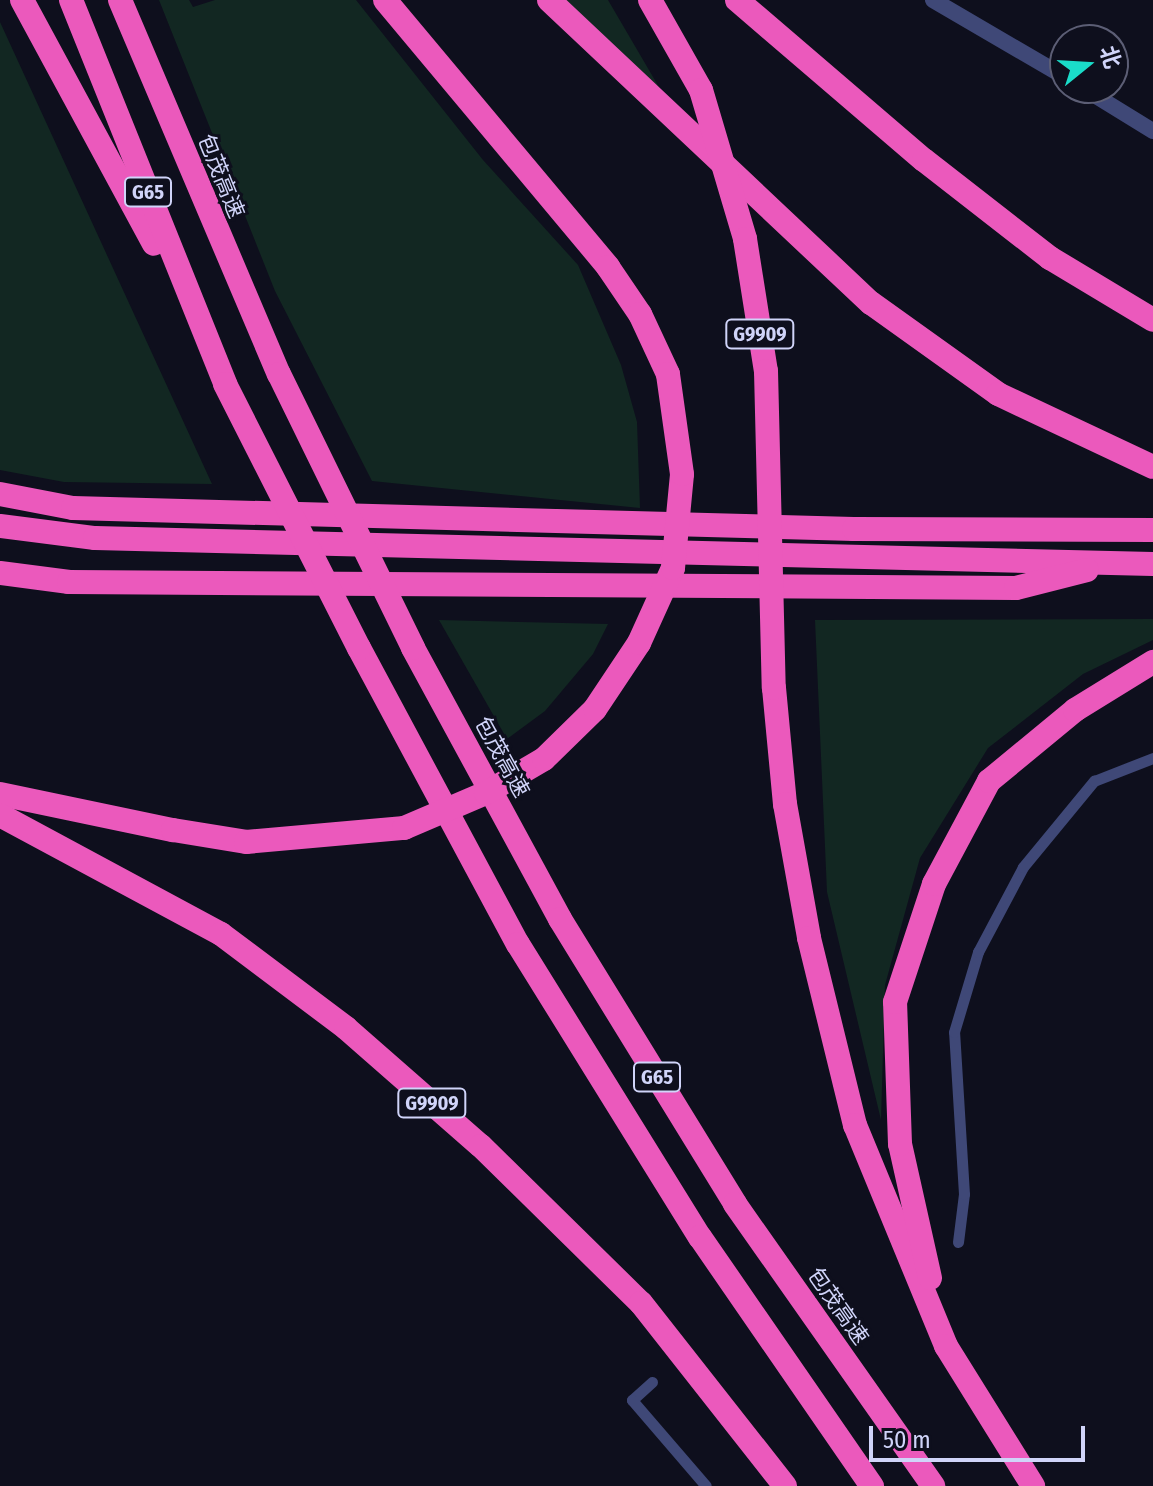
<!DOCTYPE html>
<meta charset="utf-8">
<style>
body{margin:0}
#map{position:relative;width:1153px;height:1486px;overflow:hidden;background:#0e0f1d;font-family:"Fira Sans Condensed","Noto Sans SC",sans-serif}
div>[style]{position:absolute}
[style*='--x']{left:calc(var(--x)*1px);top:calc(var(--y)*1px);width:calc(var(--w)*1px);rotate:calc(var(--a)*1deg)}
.green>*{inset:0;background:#122722}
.lane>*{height:11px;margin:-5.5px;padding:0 5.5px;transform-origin:5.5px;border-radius:5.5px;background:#3f4877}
.street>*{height:16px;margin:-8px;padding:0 8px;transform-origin:8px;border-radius:8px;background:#3f4877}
.highway>*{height:24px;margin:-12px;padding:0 12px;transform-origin:12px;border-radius:12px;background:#eb59bc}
.highway-bridge>*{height:24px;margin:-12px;padding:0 12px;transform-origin:12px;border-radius:12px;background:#eb59bc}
span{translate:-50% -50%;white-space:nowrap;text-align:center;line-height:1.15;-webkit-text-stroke:6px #0e0f1d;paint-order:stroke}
.shield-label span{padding:2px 6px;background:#0e0f1d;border:2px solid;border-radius:6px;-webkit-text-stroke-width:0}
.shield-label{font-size:20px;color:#d0d4f9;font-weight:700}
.street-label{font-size:22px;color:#d0d4f9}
.north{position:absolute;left:1049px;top:24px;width:80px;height:80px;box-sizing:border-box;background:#0e0f1d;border:2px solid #5c5e75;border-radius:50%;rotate:72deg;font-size:22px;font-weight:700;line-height:32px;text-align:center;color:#d0d4f9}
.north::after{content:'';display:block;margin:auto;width:28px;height:36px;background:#1adcc9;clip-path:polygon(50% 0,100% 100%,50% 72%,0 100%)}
.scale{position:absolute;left:869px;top:1426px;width:216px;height:36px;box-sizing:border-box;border:4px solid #d0d4f9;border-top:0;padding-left:10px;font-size:24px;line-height:28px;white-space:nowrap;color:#d0d4f9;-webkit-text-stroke:6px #0e0f1d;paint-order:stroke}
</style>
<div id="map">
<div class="green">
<div style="clip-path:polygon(159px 0,189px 0,193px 7px,215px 0,356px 0,483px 160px,578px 265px,621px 365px,637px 422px,640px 508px,372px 481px,275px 291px)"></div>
<div style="clip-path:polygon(562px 0,608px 0,670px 106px)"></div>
<div style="clip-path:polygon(0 22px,212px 484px,64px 482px,0 470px)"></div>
<div style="clip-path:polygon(1153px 619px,1153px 640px,1083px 674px,988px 748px,920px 858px,885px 985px,881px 1120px,827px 892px,815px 620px)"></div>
<div style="clip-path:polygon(439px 620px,608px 624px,593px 654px,545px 711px,507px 739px)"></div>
</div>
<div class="lane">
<div style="--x:958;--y:1242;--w:48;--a:-82.9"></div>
<div style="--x:964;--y:1194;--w:162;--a:-93.5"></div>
<div style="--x:954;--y:1032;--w:84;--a:-73.3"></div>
<div style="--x:978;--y:952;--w:96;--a:-62.1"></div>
<div style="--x:1023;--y:867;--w:112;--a:-50.5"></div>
<div style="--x:1094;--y:781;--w:63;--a:-21.3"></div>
<div style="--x:652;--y:1382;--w:27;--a:138"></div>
<div style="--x:632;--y:1400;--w:113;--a:49.3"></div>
</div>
<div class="street">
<div style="--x:933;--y:0;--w:153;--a:30.3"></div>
<div style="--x:1083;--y:88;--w:82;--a:31.6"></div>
</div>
<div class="highway">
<div style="--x:22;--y:0;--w:277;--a:61.6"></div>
<div style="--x:71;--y:0;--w:414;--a:68.1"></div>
<div style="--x:120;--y:0;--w:406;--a:67"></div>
<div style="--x:385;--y:0;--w:348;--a:50.1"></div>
<div style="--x:608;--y:267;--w:57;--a:55.8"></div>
<div style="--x:640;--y:314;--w:66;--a:65"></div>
<div style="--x:549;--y:0;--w:442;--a:43.3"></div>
<div style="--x:871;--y:303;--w:156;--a:35.6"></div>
<div style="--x:998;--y:394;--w:171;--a:25.2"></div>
<div style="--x:737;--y:0;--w:246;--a:40.6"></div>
<div style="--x:924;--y:160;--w:160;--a:37.9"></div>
<div style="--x:1050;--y:258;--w:120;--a:31"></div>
<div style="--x:0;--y:494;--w:74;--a:10.9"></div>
<div style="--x:73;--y:508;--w:781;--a:1.54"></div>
<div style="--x:854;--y:529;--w:299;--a:0.2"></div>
<div style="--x:0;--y:526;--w:96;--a:7.2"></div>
<div style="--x:95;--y:538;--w:1058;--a:1.41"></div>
<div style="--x:0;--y:573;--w:70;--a:7.4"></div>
<div style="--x:69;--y:582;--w:947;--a:0.36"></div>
<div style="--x:1016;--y:588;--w:73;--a:-14.2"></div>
<div style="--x:359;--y:648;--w:336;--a:61.8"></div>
<div style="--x:518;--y:944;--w:345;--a:58.2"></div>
<div style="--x:700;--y:1237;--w:303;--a:55.4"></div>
<div style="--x:413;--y:648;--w:308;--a:61.5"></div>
<div style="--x:560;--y:919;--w:334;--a:58.4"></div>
<div style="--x:735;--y:1204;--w:345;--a:54.9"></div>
<div style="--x:774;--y:688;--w:117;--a:84.6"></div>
<div style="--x:785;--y:804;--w:136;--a:79.8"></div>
<div style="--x:809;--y:938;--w:193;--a:76.2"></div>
<div style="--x:855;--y:1125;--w:239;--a:67.6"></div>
<div style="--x:946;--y:1346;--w:165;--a:58.1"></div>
<div style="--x:0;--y:794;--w:177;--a:11.8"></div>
<div style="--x:0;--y:815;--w:251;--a:28.3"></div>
<div style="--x:221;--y:934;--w:156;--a:36.9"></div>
<div style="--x:346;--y:1028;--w:179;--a:41.2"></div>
<div style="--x:481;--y:1146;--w:224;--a:44.5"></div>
<div style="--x:641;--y:1303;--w:233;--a:51.8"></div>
<div style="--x:930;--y:1278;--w:137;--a:-102.6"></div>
<div style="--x:900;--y:1144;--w:142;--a:-92"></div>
<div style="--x:895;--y:1002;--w:124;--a:-71.7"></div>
<div style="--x:934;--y:884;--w:117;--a:-61.9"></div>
<div style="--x:989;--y:781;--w:112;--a:-39.5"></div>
<div style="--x:1075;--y:710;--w:92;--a:-31.6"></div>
</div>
<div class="highway-bridge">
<div style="--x:650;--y:0;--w:103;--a:60.5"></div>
<div style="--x:701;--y:90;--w:155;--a:73.5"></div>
<div style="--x:745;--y:239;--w:134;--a:81"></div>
<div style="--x:766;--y:371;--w:317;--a:88.6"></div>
<div style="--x:279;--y:374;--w:305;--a:63.9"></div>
<div style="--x:225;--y:384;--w:296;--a:63.1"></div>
<div style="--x:173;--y:830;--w:74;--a:9.3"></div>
<div style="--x:246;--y:842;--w:159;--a:-5.1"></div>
<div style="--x:404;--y:828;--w:89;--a:-23.1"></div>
<div style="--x:486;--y:793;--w:67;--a:-30.4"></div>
<div style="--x:544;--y:759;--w:71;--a:-44.4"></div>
<div style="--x:595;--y:709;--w:79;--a:-56.3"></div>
<div style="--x:639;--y:643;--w:82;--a:-65.6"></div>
<div style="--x:673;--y:568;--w:94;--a:-84.5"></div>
<div style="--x:682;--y:474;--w:101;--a:-98"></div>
</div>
<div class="shield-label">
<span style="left:148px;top:192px">G65</span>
<span style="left:760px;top:334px">G9909</span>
<span style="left:657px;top:1077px">G65</span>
<span style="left:432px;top:1103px">G9909</span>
</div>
<div class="street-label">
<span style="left:221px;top:176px;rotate:68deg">包茂高速</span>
<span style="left:502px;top:757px;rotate:61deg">包茂高速</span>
<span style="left:838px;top:1306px;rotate:55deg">包茂高速</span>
</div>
<div class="north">北</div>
<div class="scale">50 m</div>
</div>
